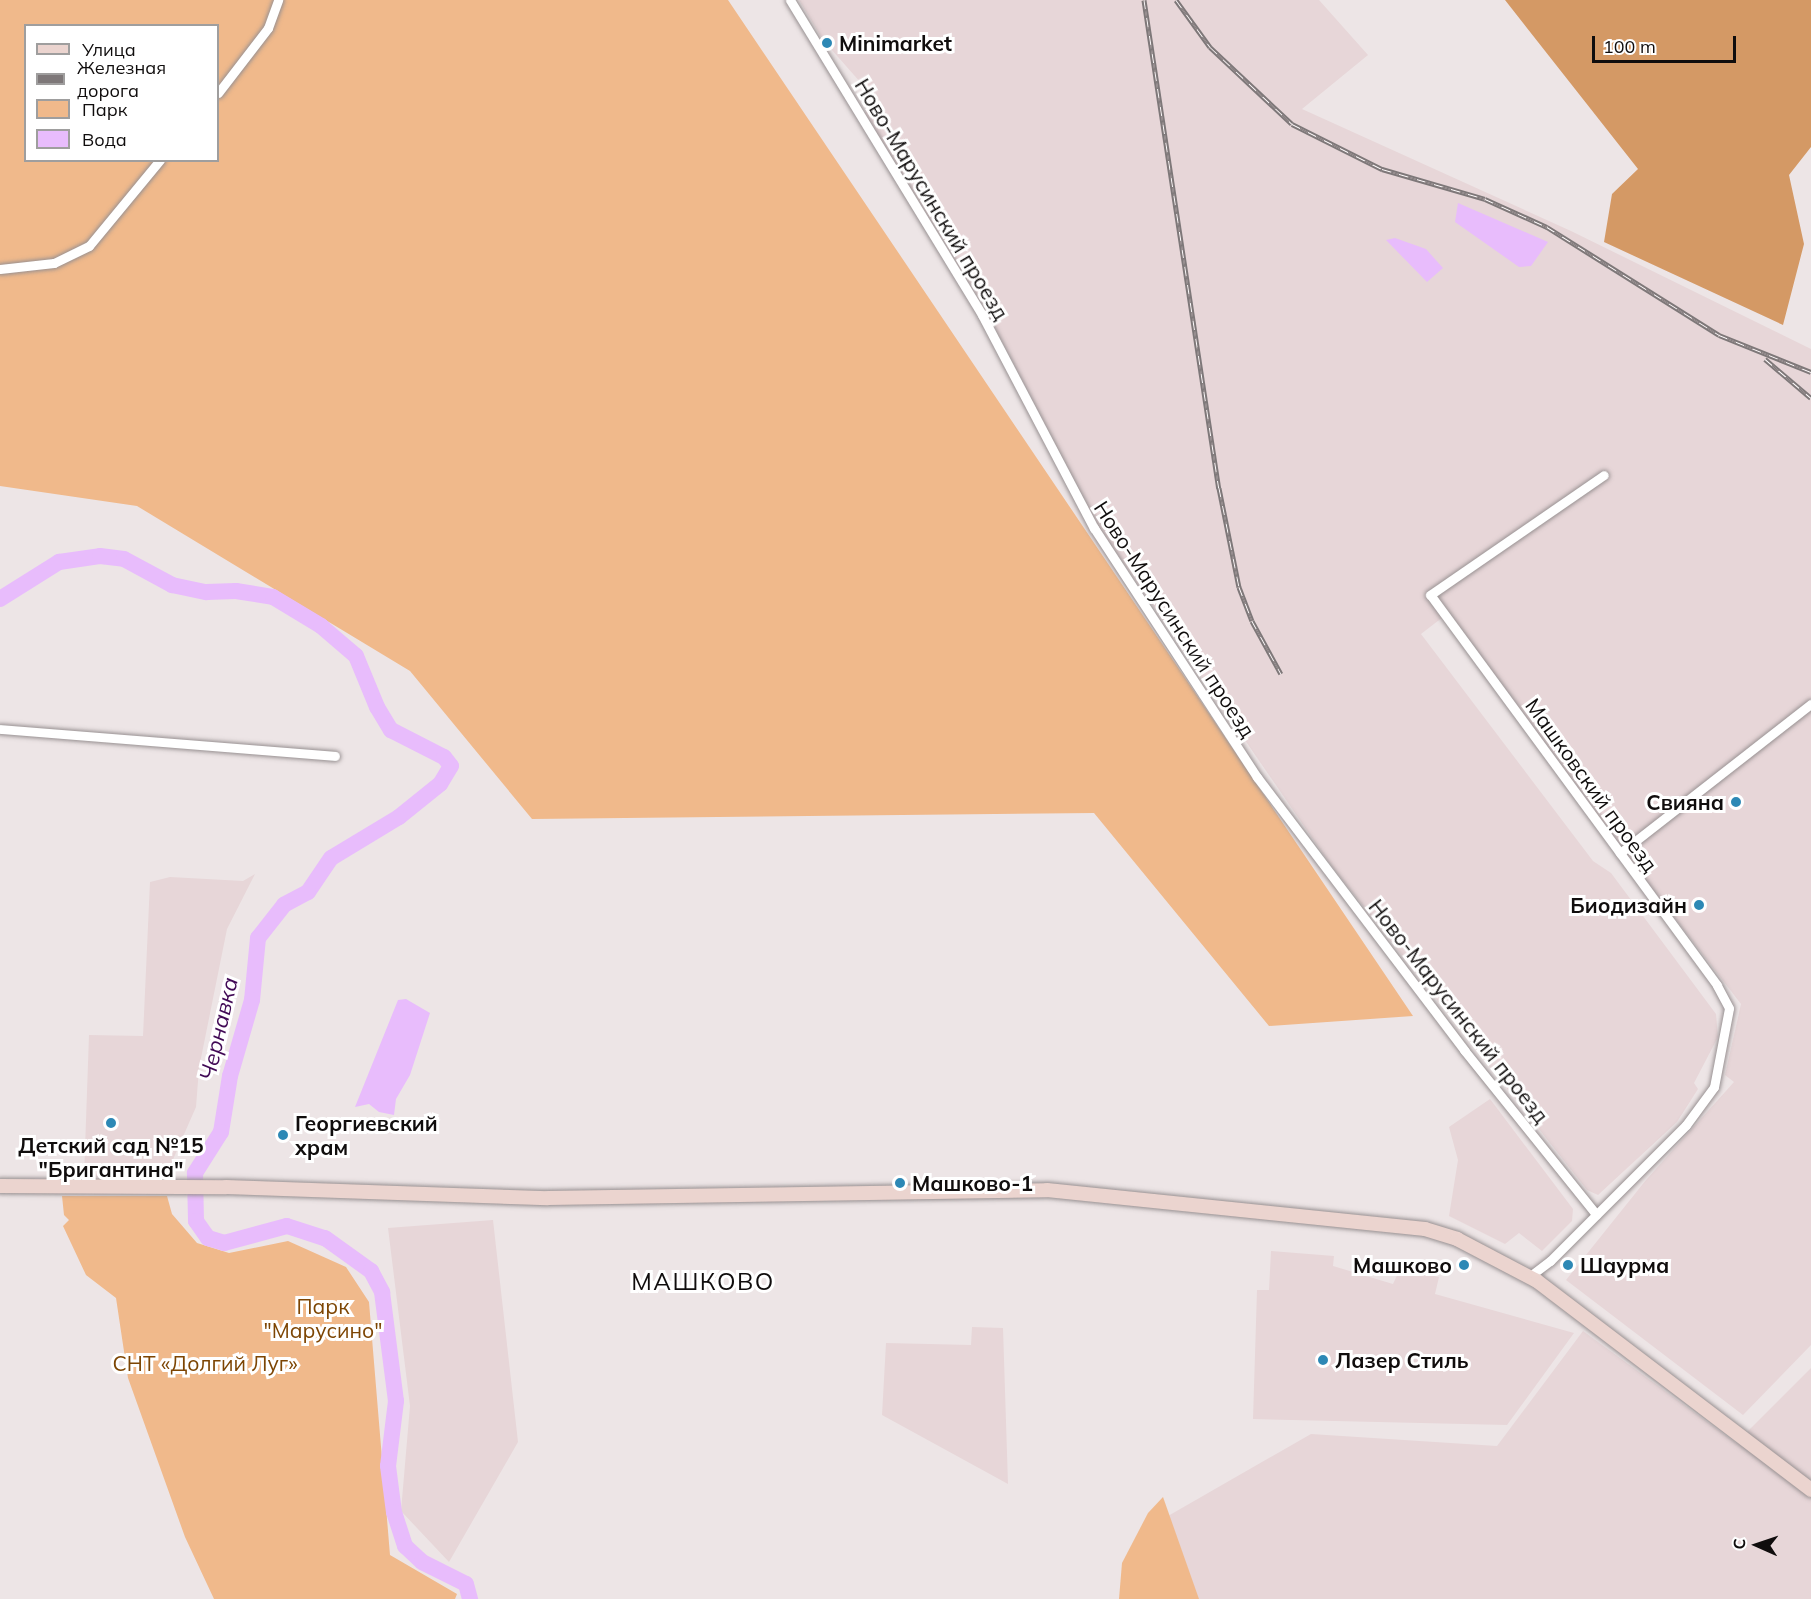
<!DOCTYPE html>
<meta charset="utf-8">
<style>
body{margin:0}
#map{position:relative;width:1811px;height:1599px;overflow:hidden;background:#ede5e6;font-family:Mulish,sans-serif}
div>[style]{position:absolute}
[style*='--x']{left:calc(var(--x)*1px);top:calc(var(--y)*1px);width:calc(var(--w)*1px);rotate:calc(var(--a)*1deg)}
.built>*{inset:0;background:#e7d6d8}
.green>*{inset:0;background:#f0b98b}
.forest>*{inset:0;background:#d49965}
.water>*{inset:0;background:#e8bcfc}
.river>*{height:16px;margin:-8px;padding:0 8px;transform-origin:8px;border-radius:8px;background:#e8bcfc}
.roads{filter:drop-shadow(0 0 2px #989192) drop-shadow(0 0 2px #989192)}
.street>*{height:9px;margin:-4.5px;padding:0 4.5px;transform-origin:4.5px;border-radius:4.5px;background:#fff}
.secondary>*{height:14px;margin:-7px;padding:0 7px;transform-origin:7px;border-radius:7px;background:#ebd4cf}
.rail>*{height:5px;margin-top:-2.5px;transform-origin:0;background:repeating-linear-gradient(90deg,#fff 0 9px,#7e7879 0 18px);box-sizing:border-box;border-block:2px solid #7e7879}
.dots>*{width:16px;height:16px;translate:-50% -50%;box-sizing:border-box;border:3px solid #fff;border-radius:50%}
span{translate:-50% -50%;white-space:nowrap;text-align:center;line-height:1.15;-webkit-text-stroke:6px #fff;paint-order:stroke}
.poi-label{font-size:21px;color:#100d0d;font-weight:700}
.left{translate:0 -50%;text-align:left}
.right{translate:-100% -50%;text-align:right}
.street-label{font-size:21px;color:#100d0d}
.park-label{font-size:21px;color:#7d4503}
.water-label{font-size:22px;color:#410955;font-style:italic}
.quarter-label{font-size:24px;color:#100d0d;letter-spacing:1.5px}
.legend{position:absolute;left:24px;top:24px;width:195px;height:138px;box-sizing:border-box;background:#fff;border:2px solid #9f9e9e;margin:0;padding:8px 10px;list-style:none;font-size:18px;color:#100d0d}
.legend li{display:flex;align-items:center;gap:12px;height:30px}
.legend b{width:30px;border:2px solid #9f9e9e}
.north{position:absolute;left:1727px;top:1515px;width:60px;height:60px;-webkit-text-stroke:4px #fff;paint-order:stroke;rotate:273deg;font-size:16px;font-weight:700;line-height:24px;text-align:center;color:#100d0d}
.north::after{content:'';display:block;margin:auto;width:21px;height:27px;background:#100d0d;clip-path:polygon(50% 0,100% 100%,50% 72%,0 100%)}
.scale{position:absolute;left:1592px;top:36px;width:144px;height:27px;box-sizing:border-box;border:3px solid #100d0d;border-top:0;padding-left:8px;font-size:18px;line-height:21px;white-space:nowrap;color:#100d0d;-webkit-text-stroke:4px #fff;paint-order:stroke}
</style>
<div id="map">
<div class="built">
<div style="clip-path:polygon(799px 0,1319px 0,1368px 55px,1302px 109px,1571px 231px,1811px 349px,1811px 1345px,1743px 1415px,1566px 1280px,1646px 1180px,1734px 1082px,1725px 1075px,1741px 1004px,1443px 617px,1421px 634px,1593px 861px,1611px 873px,1716px 1014px,1718px 1037px,1694px 1083px,1698px 1089px,1677px 1122px,1598px 1195px,1587px 1190px,1330px 864px,1098px 526px,986px 311px,865px 114px,869px 92px,823px 40px)"></div>
<div style="clip-path:polygon(255px 874px,227px 929px,199px 1068px,196px 1107px,171px 1164px,164px 1177px,84px 1177px,89px 1035px,143px 1036px,150px 882px,170px 877px,243px 881px)"></div>
<div style="clip-path:polygon(1490px 1099px,1573px 1209px,1572px 1221px,1542px 1251px,1519px 1233px,1505px 1244px,1449px 1216px,1458px 1160px,1449px 1127px)"></div>
<div style="clip-path:polygon(493px 1220px,518px 1442px,449px 1562px,401px 1511px,410px 1406px,388px 1228px)"></div>
<div style="clip-path:polygon(1271px 1251px,1334px 1256px,1333px 1266px,1393px 1284px,1400px 1269px,1439px 1277px,1435px 1294px,1574px 1333px,1507px 1425px,1253px 1419px,1257px 1290px,1269px 1290px)"></div>
<div style="clip-path:polygon(972px 1327px,1003px 1328px,1008px 1484px,882px 1415px,886px 1343px,971px 1345px)"></div>
<div style="clip-path:polygon(1583px 1331px,1736px 1443px,1811px 1368px,1811px 1599px,1197px 1599px,1168px 1516px,1311px 1434px,1497px 1446px)"></div>
</div>
<div class="green">
<div style="clip-path:polygon(evenodd,0 0,728px 0,1413px 1016px,1269px 1026px,1094px 813px,532px 819px,410px 671px,137px 506px,0 486px,0 0,26px 26px,218px 26px,218px 160px,26px 160px,26px 26px)"></div>
<div style="clip-path:polygon(62px 1196px,167px 1196px,172px 1214px,197px 1243px,229px 1253px,288px 1241px,346px 1267px,369px 1302px,390px 1555px,457px 1594px,455px 1599px,214px 1599px,185px 1537px,128px 1378px,116px 1298px,86px 1275px,63px 1226px,69px 1220px,64px 1215px)"></div>
<div style="clip-path:polygon(1163px 1497px,1199px 1599px,1119px 1599px,1122px 1563px,1148px 1513px)"></div>
</div>
<div class="forest">
<div style="clip-path:polygon(1505px 0,1811px 0,1811px 147px,1789px 175px,1804px 244px,1783px 325px,1604px 242px,1612px 194px,1638px 169px)"></div>
</div>
<div class="water">
<div style="clip-path:polygon(1458px 203px,1548px 242px,1531px 266px,1519px 267px,1455px 222px)"></div>
<div style="clip-path:polygon(1395px 238px,1426px 249px,1443px 268px,1427px 282px,1386px 240px)"></div>
<div style="clip-path:polygon(406px 999px,430px 1013px,410px 1075px,396px 1099px,394px 1115px,379px 1112px,369px 1104px,355px 1107px,398px 1000px)"></div>
</div>
<div class="river">
<div style="--x:0;--y:599;--w:70;--a:-32.1"></div>
<div style="--x:59;--y:562;--w:41;--a:-8.3"></div>
<div style="--x:100;--y:556;--w:24;--a:7"></div>
<div style="--x:124;--y:559;--w:55;--a:28.4"></div>
<div style="--x:172;--y:585;--w:35;--a:12"></div>
<div style="--x:206;--y:592;--w:30;--a:-2"></div>
<div style="--x:236;--y:591;--w:37;--a:9"></div>
<div style="--x:273;--y:597;--w:56;--a:31.1"></div>
<div style="--x:321;--y:626;--w:46;--a:40.6"></div>
<div style="--x:356;--y:656;--w:55;--a:67.6"></div>
<div style="--x:377;--y:707;--w:27;--a:59"></div>
<div style="--x:391;--y:730;--w:59;--a:27"></div>
<div style="--x:444;--y:757;--w:11;--a:52"></div>
<div style="--x:451;--y:766;--w:21;--a:121"></div>
<div style="--x:440;--y:784;--w:53;--a:141.2"></div>
<div style="--x:399;--y:817;--w:79;--a:148.9"></div>
<div style="--x:331;--y:858;--w:41;--a:124.1"></div>
<div style="--x:308;--y:892;--w:27;--a:152"></div>
<div style="--x:284;--y:905;--w:42;--a:128.2"></div>
<div style="--x:258;--y:938;--w:62;--a:95.5"></div>
<div style="--x:252;--y:1000;--w:79;--a:106.1"></div>
<div style="--x:230;--y:1076;--w:57;--a:99.1"></div>
<div style="--x:221;--y:1132;--w:49;--a:122.4"></div>
<div style="--x:195;--y:1173;--w:48;--a:88.8"></div>
<div style="--x:196;--y:1221;--w:21;--a:55"></div>
<div style="--x:208;--y:1238;--w:17;--a:17"></div>
<div style="--x:224;--y:1243;--w:65;--a:-15.1"></div>
<div style="--x:287;--y:1226;--w:40;--a:18"></div>
<div style="--x:325;--y:1238;--w:57;--a:35.7"></div>
<div style="--x:371;--y:1271;--w:24;--a:62"></div>
<div style="--x:382;--y:1292;--w:110;--a:82.7"></div>
<div style="--x:396;--y:1401;--w:65;--a:97"></div>
<div style="--x:388;--y:1466;--w:46;--a:82.6"></div>
<div style="--x:394;--y:1512;--w:36;--a:72"></div>
<div style="--x:405;--y:1546;--w:23;--a:43"></div>
<div style="--x:422;--y:1562;--w:49;--a:26.6"></div>
<div style="--x:466;--y:1584;--w:16;--a:75"></div>
</div>
<div class="roads">
<div class="street">
<div style="--x:790;--y:0;--w:369;--a:58.6"></div>
<div style="--x:982;--y:315;--w:241;--a:62.3"></div>
<div style="--x:1094;--y:528;--w:298;--a:56.8"></div>
<div style="--x:1257;--y:777;--w:343;--a:52.8"></div>
<div style="--x:1464;--y:1050;--w:211;--a:51.2"></div>
<div style="--x:218;--y:93;--w:82;--a:-52.4"></div>
<div style="--x:268;--y:28;--w:30;--a:-70"></div>
<div style="--x:0;--y:269;--w:54;--a:-6.3"></div>
<div style="--x:54;--y:263;--w:39;--a:-26"></div>
<div style="--x:89;--y:246;--w:112;--a:-50.5"></div>
<div style="--x:0;--y:729;--w:336;--a:4.6"></div>
<div style="--x:1620;--y:853;--w:242;--a:-38"></div>
<div style="--x:1530;--y:1276;--w:25;--a:-37"></div>
<div style="--x:1550;--y:1261;--w:192;--a:-45"></div>
<div style="--x:1686;--y:1125;--w:47;--a:-53.6"></div>
<div style="--x:1714;--y:1087;--w:80;--a:-79.2"></div>
<div style="--x:1729;--y:1008;--w:26;--a:-118"></div>
<div style="--x:1717;--y:985;--w:484;--a:-126.3"></div>
<div style="--x:1430;--y:595;--w:211;--a:-34.6"></div>
</div>
<div class="secondary">
<div style="--x:0;--y:1186;--w:226;--a:0.3"></div>
<div style="--x:226;--y:1187;--w:322;--a:2"></div>
<div style="--x:548;--y:1198;--w:499;--a:-0.9"></div>
<div style="--x:1047;--y:1190;--w:380;--a:5.9"></div>
<div style="--x:1425;--y:1229;--w:34;--a:17"></div>
<div style="--x:1457;--y:1239;--w:90;--a:27.7"></div>
<div style="--x:1537;--y:1281;--w:345;--a:37.3"></div>
</div>
</div>
<div class="rail">
<div style="--x:1144;--y:0;--w:494;--a:81.3"></div>
<div style="--x:1219;--y:488;--w:101;--a:78.6"></div>
<div style="--x:1239;--y:587;--w:36;--a:69"></div>
<div style="--x:1252;--y:621;--w:60;--a:61.3"></div>
<div style="--x:1176;--y:0;--w:58;--a:54.1"></div>
<div style="--x:1210;--y:47;--w:112;--a:43.2"></div>
<div style="--x:1292;--y:124;--w:101;--a:26.6"></div>
<div style="--x:1382;--y:169;--w:107;--a:16.2"></div>
<div style="--x:1485;--y:199;--w:68;--a:24.3"></div>
<div style="--x:1547;--y:227;--w:203;--a:32.1"></div>
<div style="--x:1719;--y:335;--w:99;--a:21.9"></div>
<div style="--x:1765;--y:359;--w:60;--a:40.3"></div>
</div>
<div class="dots">
<div style="left:827px;top:43px;background:#2d88b5"></div>
<div style="left:1736px;top:802px;background:#2d88b5"></div>
<div style="left:1699px;top:905px;background:#2d88b5"></div>
<div style="left:111px;top:1123px;background:#2d88b5"></div>
<div style="left:283px;top:1135px;background:#2d88b5"></div>
<div style="left:900px;top:1183px;background:#2d88b5"></div>
<div style="left:1464px;top:1265px;background:#2d88b5"></div>
<div style="left:1568px;top:1265px;background:#2d88b5"></div>
<div style="left:1323px;top:1360px;background:#2d88b5"></div>
</div>
<div class="poi-label">
<span class="left" style="left:839px;top:43px">Minimarket</span>
<span class="right" style="left:1724px;top:802px">Свияна</span>
<span class="right" style="left:1687px;top:905px">Биодизайн</span>
<span class="left" style="left:295px;top:1135px">Георгиевский<br>храм</span>
<span style="left:111px;top:1157px">Детский сад №15<br>"Бригантина"</span>
<span class="left" style="left:912px;top:1183px">Машково-1</span>
<span class="right" style="left:1452px;top:1265px">Машково</span>
<span class="left" style="left:1580px;top:1265px">Шаурма</span>
<span class="left" style="left:1335px;top:1360px">Лазер Стиль</span>
</div>
<div class="street-label">
<span style="left:932px;top:199px;rotate:59deg">Ново-Марусинский проезд</span>
<span style="left:1175px;top:619px;rotate:57deg">Ново-Марусинский проезд</span>
<span style="left:1592px;top:785px;rotate:54deg">Машковский проезд</span>
<span style="left:1459px;top:1011px;rotate:52deg">Ново-Марусинский проезд</span>
</div>
<div class="park-label">
<span style="left:323px;top:1318px">Парк<br>"Марусино"</span>
<span style="left:205px;top:1363px">СНТ «Долгий Луг»</span>
</div>
<div class="water-label">
<span style="left:219px;top:1029px;rotate:-77deg">Чернавка</span>
</div>
<div class="quarter-label">
<span style="left:703px;top:1282px">МАШКОВО</span>
</div>
<ul class="legend">
<li><b style="height:8px;background:#ebd4cf"></b>Улица</li>
<li><b style="height:8px;background:#7e7879"></b>Железная дорога</li>
<li><b style="height:16px;background:#f0b98b"></b>Парк</li>
<li><b style="height:16px;background:#e8bcfc"></b>Вода</li>
</ul>
<div class="north">С</div>
<div class="scale">100 m</div>
</div>
